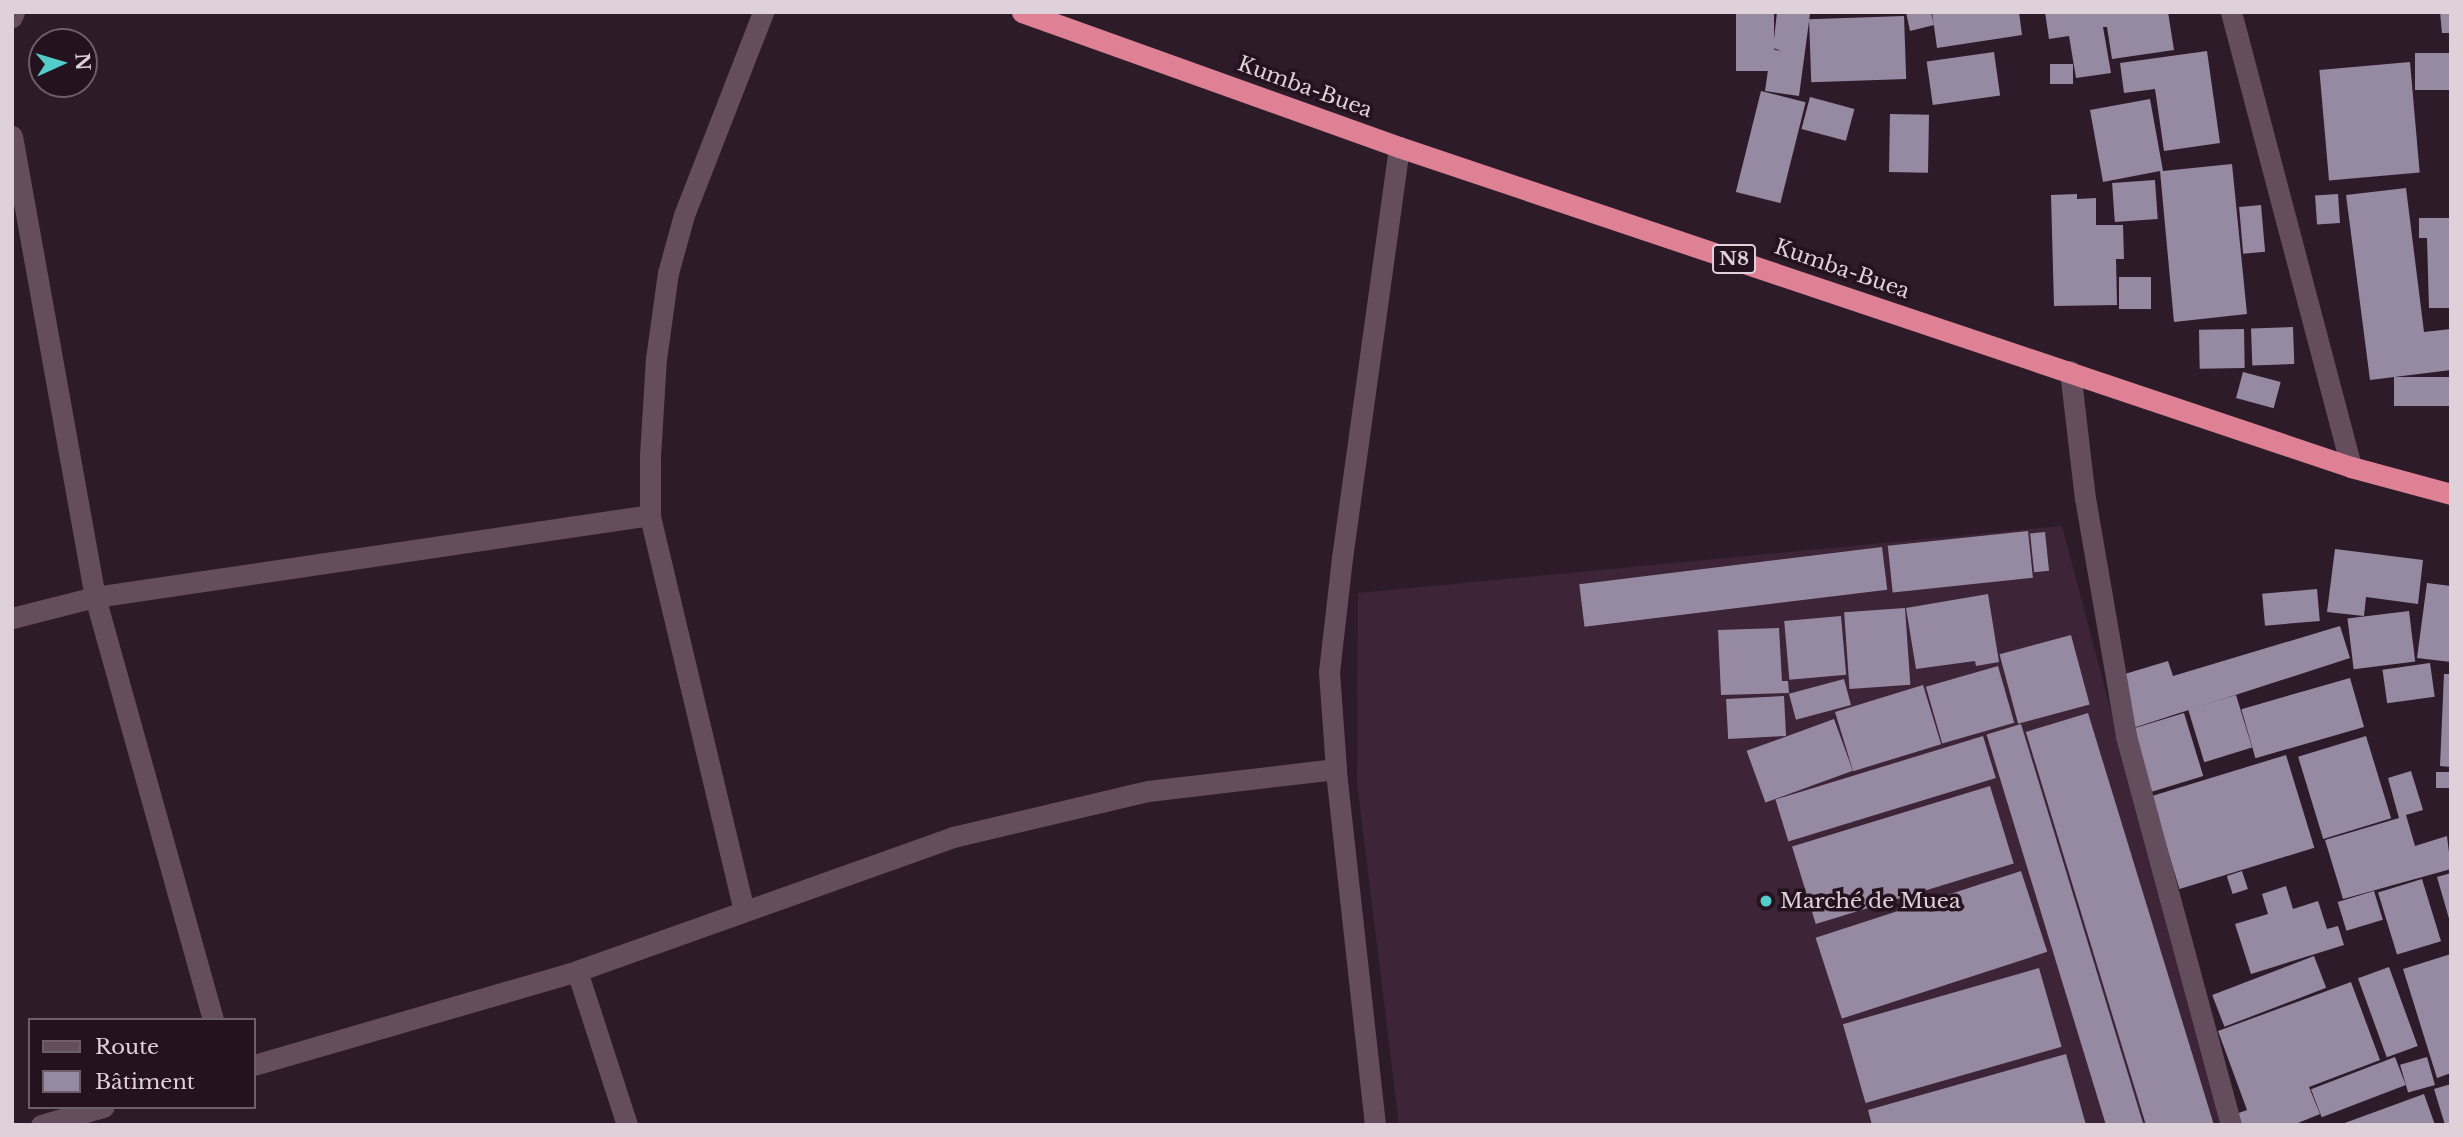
<!DOCTYPE html>
<meta charset="utf-8">
<style>
body{margin:0}
#map{position:relative;width:2463px;height:1137px;overflow:hidden;background:#2e1b29;font-family:"Libre Baskerville",serif}
div>[style]{position:absolute}
[style*='--x']{left:calc(var(--x)*1px);top:calc(var(--y)*1px);width:calc(var(--w)*1px);rotate:calc(var(--a)*1deg)}
.built>*{inset:0;background:#3d2436}
.building>*{inset:0;background:#968aa2;transform-origin:0 0}
.street>*{height:21px;margin:-10.5px;padding:0 10.5px;transform-origin:10.5px;border-radius:10.5px;background:#644e5e}
.highway>*{height:21px;margin:-10.5px;padding:0 10.5px;transform-origin:10.5px;border-radius:10.5px;background:#de8195}
.dots>*{width:19px;height:19px;translate:-50% -50%;box-sizing:border-box;border:4px solid #24121f;border-radius:50%}
span{translate:-50% -50%;white-space:nowrap;text-align:center;line-height:1.15;-webkit-text-stroke:7px #24121f;paint-order:stroke}
.shield-label span{padding:2px 5px;background:#24121f;border:2px solid;border-radius:5px;-webkit-text-stroke-width:0}
.shield-label{font-size:19px;color:#ded1da;font-weight:700}
.street-label{font-size:21px;color:#ded1da}
.poi-label{font-size:21px;color:#ded1da}
.left{translate:0 -50%;text-align:left}
.frame{position:absolute;inset:0;border:14px solid #ded1da;pointer-events:none}
.legend{position:absolute;left:28px;top:1018px;width:228px;height:91px;box-sizing:border-box;background:#24121f;border:2px solid #6e5e6a;margin:0;padding:9px 12px;list-style:none;font-size:21px;color:#ded1da}
.legend li{display:flex;align-items:center;gap:14px;height:35px}
.legend b{width:35px;border:2px solid #6e5e6a}
.north{position:absolute;left:28px;top:28px;width:70px;height:70px;box-sizing:border-box;background:#24121f;border:2px solid #6e5e6a;border-radius:50%;rotate:86deg;font-size:19px;font-weight:700;line-height:28px;text-align:center;color:#ded1da}
.north::after{content:'';display:block;margin:auto;width:24px;height:32px;background:#53cdc9;clip-path:polygon(50% 0,100% 100%,50% 72%,0 100%)}
</style>
<div id="map">
<div class="built">
<div style="clip-path:polygon(2062px 526px,2221px 1125px,1399px 1125px,1357px 782px,1358px 593px)"></div>
</div>
<div class="building">
<div style="left:1736px;top:12px;width:38px;height:59px"></div>
<div style="clip-path:polygon(1777px 12px,1810px 14px,1799px 96px,1765px 91px,1771px 49px,1782px 51px,1773px 48px)"></div>
<div style="clip-path:polygon(1906px 12px,1931px 12px,1934px 25px,1910px 31px)"></div>
<div style="clip-path:polygon(1932px 12px,2019px 12px,2022px 35px,1937px 48px)"></div>
<div style="clip-path:polygon(2045px 12px,2168px 12px,2174px 50px,2112px 59px,2107px 27px,2103px 27px,2111px 73px,2076px 78px,2069px 36px,2049px 39px)"></div>
<div style="clip-path:polygon(2440px 12px,2451px 12px,2451px 33px,2442px 33px)"></div>
<div style="left:1904px;top:16px;width:63px;height:95px;rotate:88deg"></div>
<div style="clip-path:polygon(2207px 51px,2220px 143px,2164px 151px,2155px 89px,2124px 93px,2120px 63px)"></div>
<div style="left:1994px;top:52px;width:44px;height:68px;rotate:82deg"></div>
<div style="left:2451px;top:53px;width:37px;height:36px;rotate:90deg"></div>
<div style="left:2410px;top:62px;width:111px;height:91px;rotate:85deg"></div>
<div style="left:2073px;top:64px;width:20px;height:23px;rotate:90deg"></div>
<div style="left:1761px;top:91px;width:46px;height:104px;rotate:14deg"></div>
<div style="left:1810px;top:97px;width:46px;height:33px;rotate:15deg"></div>
<div style="clip-path:polygon(2150px 99px,2163px 171px,2232px 164px,2247px 314px,2174px 322px,2160px 171px,2103px 182px,2090px 110px)"></div>
<div style="left:1890px;top:114px;width:39px;height:58px;rotate:1deg"></div>
<div style="left:2155px;top:180px;width:39px;height:43px;rotate:86deg"></div>
<div style="clip-path:polygon(2406px 188px,2424px 332px,2451px 329px,2451px 370px,2370px 380px,2346px 195px)"></div>
<div style="clip-path:polygon(2077px 194px,2077px 199px,2096px 198px,2096px 225px,2123px 225px,2124px 259px,2116px 259px,2117px 305px,2054px 306px,2051px 195px)"></div>
<div style="left:2338px;top:194px;width:29px;height:23px;rotate:86deg"></div>
<div style="left:2261px;top:205px;width:47px;height:22px;rotate:85deg"></div>
<div style="clip-path:polygon(2419px 218px,2451px 218px,2451px 308px,2429px 308px,2427px 238px,2419px 238px)"></div>
<div style="left:2119px;top:277px;width:32px;height:32px"></div>
<div style="left:2293px;top:327px;width:37px;height:42px;rotate:88deg"></div>
<div style="left:2244px;top:329px;width:39px;height:45px;rotate:89deg"></div>
<div style="left:2243px;top:372px;width:39px;height:27px;rotate:15deg"></div>
<div style="left:2451px;top:377px;width:29px;height:57px;rotate:90deg"></div>
<div style="left:2028px;top:531px;width:47px;height:141px;rotate:84deg"></div>
<div style="left:2045px;top:532px;width:39px;height:15px;rotate:84deg"></div>
<div style="left:1882px;top:547px;width:43px;height:305px;rotate:83deg"></div>
<div style="clip-path:polygon(2335px 549px,2423px 560px,2418px 604px,2366px 597px,2364px 616px,2327px 612px)"></div>
<div style="clip-path:polygon(2427px 583px,2451px 586px,2451px 662px,2417px 658px)"></div>
<div style="left:2317px;top:589px;width:32px;height:55px;rotate:85deg"></div>
<div style="clip-path:polygon(1988px 594px,1999px 662px,1976px 666px,1975px 661px,1916px 669px,1906px 608px)"></div>
<div style="left:1905px;top:608px;width:77px;height:61px;rotate:86deg"></div>
<div style="left:2409px;top:611px;width:51px;height:62px;rotate:83deg"></div>
<div style="left:1841px;top:616px;width:59px;height:57px;rotate:85deg"></div>
<div style="clip-path:polygon(2340px 626px,2350px 658px,2133px 728px,2118px 676px,2168px 661px,2173px 676px)"></div>
<div style="clip-path:polygon(1779px 628px,1782px 681px,1788px 681px,1789px 693px,1721px 695px,1718px 630px)"></div>
<div style="left:2071px;top:635px;width:72px;height:74px;rotate:75deg"></div>
<div style="left:2430px;top:663px;width:34px;height:48px;rotate:82deg"></div>
<div style="left:1998px;top:666px;width:59px;height:75px;rotate:74deg"></div>
<div style="clip-path:polygon(2444px 674px,2451px 674px,2451px 767px,2440px 766px)"></div>
<div style="left:2350px;top:678px;width:51px;height:113px;rotate:74deg"></div>
<div style="left:1844px;top:679px;width:27px;height:57px;rotate:75deg"></div>
<div style="left:1923px;top:685px;width:62px;height:92px;rotate:73deg"></div>
<div style="left:2236px;top:695px;width:55px;height:50px;rotate:73deg"></div>
<div style="left:1784px;top:696px;width:40px;height:58px;rotate:87deg"></div>
<div style="left:2088px;top:713px;width:431px;height:65px;rotate:73deg"></div>
<div style="left:2184px;top:713px;width:66px;height:59px;rotate:73deg"></div>
<div style="left:1834px;top:719px;width:55px;height:93px;rotate:70deg"></div>
<div style="left:2021px;top:724px;width:419px;height:36px;rotate:73deg"></div>
<div style="left:1983px;top:736px;width:44px;height:217px;rotate:73deg"></div>
<div style="left:2366px;top:736px;width:86px;height:71px;rotate:73deg"></div>
<div style="left:2286px;top:755px;width:97px;height:141px;rotate:73deg"></div>
<div style="clip-path:polygon(2411px 771px,2423px 810px,2406px 815px,2415px 846px,2447px 836px,2451px 869px,2343px 899px,2325px 840px,2399px 818px,2388px 778px)"></div>
<div style="left:2436px;top:772px;width:15px;height:16px"></div>
<div style="left:1990px;top:786px;width:81px;height:207px;rotate:73deg"></div>
<div style="left:2021px;top:871px;width:85px;height:216px;rotate:72deg"></div>
<div style="left:2242px;top:871px;width:19px;height:16px;rotate:72deg"></div>
<div style="clip-path:polygon(2451px 873px,2451px 922px,2450px 922px,2437px 877px)"></div>
<div style="left:2422px;top:879px;width:65px;height:46px;rotate:73deg"></div>
<div style="clip-path:polygon(2286px 886px,2293px 909px,2318px 901px,2327px 929px,2338px 926px,2344px 945px,2251px 974px,2235px 924px,2268px 914px,2262px 894px)"></div>
<div style="left:2374px;top:891px;width:30px;height:38px;rotate:73deg"></div>
<div style="clip-path:polygon(2451px 954px,2451px 1073px,2437px 1078px,2403px 969px)"></div>
<div style="left:2314px;top:956px;width:34px;height:109px;rotate:69deg"></div>
<div style="left:2389px;top:967px;width:84px;height:33px;rotate:70deg"></div>
<div style="left:2039px;top:968px;width:82px;height:204px;rotate:74deg"></div>
<div style="clip-path:polygon(2351px 982px,2380px 1060px,2309px 1087px,2320px 1114px,2293px 1125px,2237px 1125px,2233px 1115px,2247px 1110px,2218px 1031px)"></div>
<div style="clip-path:polygon(2066px 1054px,2086px 1125px,1872px 1125px,1868px 1110px)"></div>
<div style="left:2395px;top:1057px;width:30px;height:90px;rotate:69deg"></div>
<div style="left:2427px;top:1057px;width:29px;height:28px;rotate:74deg"></div>
<div style="clip-path:polygon(2451px 1084px,2451px 1125px,2445px 1125px,2434px 1089px)"></div>
<div style="clip-path:polygon(2424px 1094px,2435px 1125px,2342px 1125px,2342px 1124px)"></div>
</div>
<div class="street">
<div style="--x:2231;--y:12;--w:471;--a:75.2"></div>
<div style="--x:12;--y:17;--w:5;--a:-68"></div>
<div style="--x:12;--y:136;--w:468;--a:79.8"></div>
<div style="--x:95;--y:597;--w:439;--a:74.4"></div>
<div style="--x:2070;--y:371;--w:128;--a:83.3"></div>
<div style="--x:2085;--y:498;--w:242;--a:80.2"></div>
<div style="--x:2126;--y:736;--w:403;--a:74.9"></div>
<div style="--x:12;--y:618;--w:86;--a:-14.2"></div>
<div style="--x:95;--y:597;--w:561;--a:-8.4"></div>
<div style="--x:744;--y:911;--w:407;--a:-103.4"></div>
<div style="--x:650;--y:515;--w:59;--a:-90"></div>
<div style="--x:650;--y:456;--w:97;--a:-86.5"></div>
<div style="--x:656;--y:359;--w:87;--a:-82.1"></div>
<div style="--x:668;--y:273;--w:60;--a:-74.6"></div>
<div style="--x:684;--y:215;--w:218;--a:-68.7"></div>
<div style="--x:577;--y:971;--w:162;--a:72"></div>
<div style="--x:254;--y:1065;--w:336;--a:-16.2"></div>
<div style="--x:577;--y:971;--w:399;--a:-19.6"></div>
<div style="--x:953;--y:837;--w:200;--a:-13.3"></div>
<div style="--x:1148;--y:791;--w:189;--a:-6.7"></div>
<div style="--x:41;--y:1125;--w:65;--a:-16.2"></div>
<div style="--x:1375;--y:1125;--w:358;--a:-96.3"></div>
<div style="--x:1336;--y:769;--w:97;--a:-94.1"></div>
<div style="--x:1329;--y:672;--w:115;--a:-83.5"></div>
<div style="--x:1342;--y:558;--w:415;--a:-82.1"></div>
</div>
<div class="highway">
<div style="--x:1022;--y:12;--w:400;--a:19.7"></div>
<div style="--x:1399;--y:147;--w:1004;--a:18.58"></div>
<div style="--x:2351;--y:467;--w:104;--a:15.1"></div>
</div>
<div class="dots">
<div style="left:1766px;top:901px;background:#53cdc9"></div>
</div>
<div class="shield-label">
<span style="left:1734px;top:259px">N8</span>
</div>
<div class="street-label">
<span style="left:1305px;top:87px;rotate:20deg">Kumba-Buea</span>
<span style="left:1842px;top:269px;rotate:19deg">Kumba-Buea</span>
</div>
<div class="poi-label">
<span class="left" style="left:1780px;top:901px">Marché de Muea</span>
</div>
<div class="frame"></div>
<ul class="legend">
<li><b style="height:9px;background:#644e5e"></b>Route</li>
<li><b style="height:19px;background:#968aa2"></b>Bâtiment</li>
</ul>
<div class="north">N</div>
</div>
